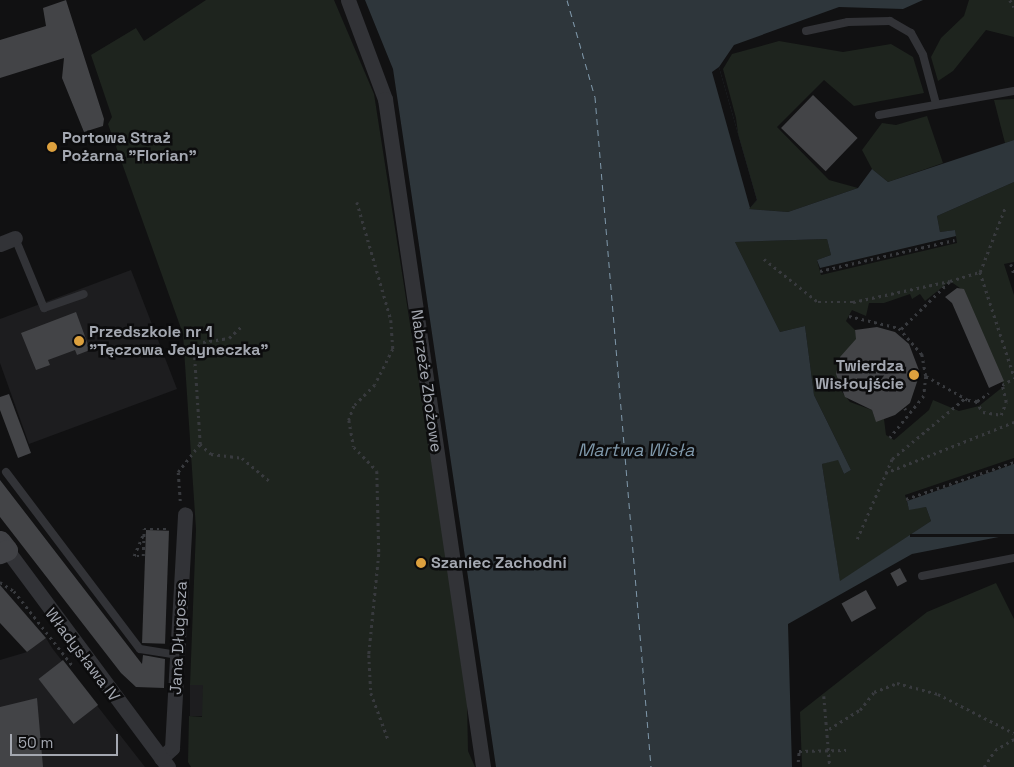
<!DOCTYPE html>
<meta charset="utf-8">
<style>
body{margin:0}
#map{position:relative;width:1014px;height:767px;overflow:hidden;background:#111112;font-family:"Space Grotesk",sans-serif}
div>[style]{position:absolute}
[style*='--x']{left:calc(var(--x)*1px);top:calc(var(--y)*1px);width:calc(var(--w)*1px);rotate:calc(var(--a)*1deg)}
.built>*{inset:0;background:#1d1d1f;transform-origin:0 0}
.green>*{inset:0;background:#1e241e}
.water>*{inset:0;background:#2e363b}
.pier>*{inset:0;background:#111112;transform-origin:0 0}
.ferry>*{height:1px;margin-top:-0.5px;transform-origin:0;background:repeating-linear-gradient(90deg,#7e97a9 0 6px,transparent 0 11px)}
.building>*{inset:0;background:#434447;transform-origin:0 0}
.path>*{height:2.5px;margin-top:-1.25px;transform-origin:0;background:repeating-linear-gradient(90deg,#383a3e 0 2.5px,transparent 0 6.5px)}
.lane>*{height:8px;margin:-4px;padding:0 4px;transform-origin:4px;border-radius:4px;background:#323337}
.street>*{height:15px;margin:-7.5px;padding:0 7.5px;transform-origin:7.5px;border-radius:7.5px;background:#323337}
.secondary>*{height:21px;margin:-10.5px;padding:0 10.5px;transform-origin:10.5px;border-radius:10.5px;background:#414246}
.dots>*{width:14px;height:14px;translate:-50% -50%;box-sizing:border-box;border:2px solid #0c0c0d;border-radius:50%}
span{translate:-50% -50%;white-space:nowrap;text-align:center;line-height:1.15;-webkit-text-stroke:5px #0c0c0d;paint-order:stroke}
.poi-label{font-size:16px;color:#a4a8b1;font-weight:700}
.left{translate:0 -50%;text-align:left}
.right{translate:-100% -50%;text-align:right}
.street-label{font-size:16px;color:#a4a8b1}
.water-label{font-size:18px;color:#7e97a9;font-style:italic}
.scale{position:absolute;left:10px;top:734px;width:108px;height:22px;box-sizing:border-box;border:2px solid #a4a8b1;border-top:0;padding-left:6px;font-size:15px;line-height:18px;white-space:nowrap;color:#a4a8b1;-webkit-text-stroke:4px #0c0c0d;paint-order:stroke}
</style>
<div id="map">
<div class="built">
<div style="clip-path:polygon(131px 270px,177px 389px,29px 444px,0 363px,0 319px)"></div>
<div style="clip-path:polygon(46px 638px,52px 648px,145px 767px,0 767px,0 660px,27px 652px)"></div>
<div style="left:190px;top:685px;width:13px;height:31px"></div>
</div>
<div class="green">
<div style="clip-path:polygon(206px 0,334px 0,374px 94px,439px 509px,467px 702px,468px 751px,475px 767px,191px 767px,188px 762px,189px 716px,202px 717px,203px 685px,190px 685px,196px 529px,183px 334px,108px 124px,112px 117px,91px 55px,136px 28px,144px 41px)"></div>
<div style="clip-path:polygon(969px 0,1014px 0,1014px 37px,986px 30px,953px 71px,938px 81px,931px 57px,941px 38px,964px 16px)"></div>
<div style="clip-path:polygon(779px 41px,843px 52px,891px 44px,913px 57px,924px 93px,854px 106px,824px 80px,777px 127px,829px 180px,858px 188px,788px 212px,748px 209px,736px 118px,723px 69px,732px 54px)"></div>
<div style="clip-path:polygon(1014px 99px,1014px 140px,1005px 143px,994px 100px)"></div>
<div style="clip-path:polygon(927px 116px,943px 163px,888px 182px,872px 169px,862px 150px,882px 123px,896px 125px)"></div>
<div style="clip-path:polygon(evenodd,1014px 182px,1014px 262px,1004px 264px,1014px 295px,1014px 458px,905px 495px,909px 509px,926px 507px,931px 521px,840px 582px,822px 464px,838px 459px,844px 474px,851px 470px,814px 395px,805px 326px,780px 332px,735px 242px,827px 239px,831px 255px,817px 260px,821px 275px,957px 243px,955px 230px,940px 232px,937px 216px,1014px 182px,950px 281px,964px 291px,1004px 386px,979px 406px,959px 411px,933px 400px,929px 410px,894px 440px,886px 435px,884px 419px,876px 421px,872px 410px,850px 402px,839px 388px,838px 360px,857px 340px,855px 330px,846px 321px,852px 310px,866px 316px,869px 303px,884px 303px,910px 294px,912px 299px,920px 294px,925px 301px,950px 281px)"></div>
<div style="clip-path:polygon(996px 583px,1014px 619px,1014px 767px,802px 767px,800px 712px,927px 612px)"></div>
</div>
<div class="water">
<div style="clip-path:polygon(365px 0,923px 0,903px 9px,839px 7px,734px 45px,719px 67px,757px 200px,749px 209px,788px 212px,858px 188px,872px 169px,888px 182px,1014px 140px,1014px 182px,937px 216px,940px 232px,955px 230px,956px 236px,820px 268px,817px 260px,831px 255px,827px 239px,735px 242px,780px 332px,805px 326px,814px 395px,851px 470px,844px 474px,838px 460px,822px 464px,840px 581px,931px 521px,926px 507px,909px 510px,907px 501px,1014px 464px,1014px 534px,912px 554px,788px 624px,792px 767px,496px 767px,393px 69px)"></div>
</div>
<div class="pier">
<div style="clip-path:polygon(719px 67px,757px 200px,750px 208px,712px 72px)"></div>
<div style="left:1014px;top:534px;width:3px;height:104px;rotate:90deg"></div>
</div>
<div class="ferry">
<div style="--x:567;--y:0;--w:101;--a:73.9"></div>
<div style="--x:595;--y:97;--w:672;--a:85.22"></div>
</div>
<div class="building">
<div style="clip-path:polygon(66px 0,104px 119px,103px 126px,84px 132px,62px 78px,64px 58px,0 78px,0 40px,46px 26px,43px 8px)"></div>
<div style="left:813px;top:95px;width:62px;height:46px;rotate:44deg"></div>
<div style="clip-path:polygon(957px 288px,964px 289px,1004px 381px,989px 388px,952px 303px,945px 297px)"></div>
<div style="clip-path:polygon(76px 312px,90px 350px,77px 355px,75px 350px,48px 360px,50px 365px,36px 370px,21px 333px)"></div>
<div style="clip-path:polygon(877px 327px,895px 332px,909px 344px,920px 373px,910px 403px,895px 415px,876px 422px,872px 410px,845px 397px,836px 374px,840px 357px,856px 339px,855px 330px)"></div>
<div style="clip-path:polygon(9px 394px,31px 453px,18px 458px,0 410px,0 397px)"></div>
<div style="clip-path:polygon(0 480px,142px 664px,143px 655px,165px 659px,164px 688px,136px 687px,121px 673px,0 517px)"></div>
<div style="left:146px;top:530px;width:23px;height:113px;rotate:2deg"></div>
<div style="left:900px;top:568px;width:15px;height:11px;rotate:62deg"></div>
<div style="clip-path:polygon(0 585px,46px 638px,27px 652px,0 623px)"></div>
<div style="left:866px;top:590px;width:21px;height:28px;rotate:61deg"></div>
<div style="left:63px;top:660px;width:57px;height:31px;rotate:52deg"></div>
<div style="clip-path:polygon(37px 698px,43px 767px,0 767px,0 707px)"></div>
</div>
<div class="path">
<div style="--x:1010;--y:0;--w:8;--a:60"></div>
<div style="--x:357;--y:202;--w:123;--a:73.9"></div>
<div style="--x:391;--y:320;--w:29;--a:86"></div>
<div style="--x:393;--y:349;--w:40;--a:116.6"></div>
<div style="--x:375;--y:385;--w:30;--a:135"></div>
<div style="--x:354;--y:406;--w:15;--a:110"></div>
<div style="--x:349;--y:420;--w:27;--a:80"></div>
<div style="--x:354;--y:447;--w:33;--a:46"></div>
<div style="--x:377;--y:471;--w:83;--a:88.6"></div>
<div style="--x:379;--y:554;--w:101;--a:95.7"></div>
<div style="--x:369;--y:655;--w:38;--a:87"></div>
<div style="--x:371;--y:693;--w:49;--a:69.7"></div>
<div style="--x:764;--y:259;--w:69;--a:38.5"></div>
<div style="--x:818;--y:302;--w:35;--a:0"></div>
<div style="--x:853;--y:302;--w:99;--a:-12.2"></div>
<div style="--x:1011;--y:264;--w:10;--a:73"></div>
<div style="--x:820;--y:271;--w:138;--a:-13"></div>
<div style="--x:980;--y:272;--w:69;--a:-68.7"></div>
<div style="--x:849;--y:316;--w:51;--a:13.5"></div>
<div style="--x:899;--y:328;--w:35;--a:49"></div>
<div style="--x:922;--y:354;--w:22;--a:80"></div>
<div style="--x:926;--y:376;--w:20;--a:96"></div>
<div style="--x:924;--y:396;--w:54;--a:129"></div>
<div style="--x:901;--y:329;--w:69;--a:-44.4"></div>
<div style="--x:950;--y:281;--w:31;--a:-17"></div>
<div style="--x:980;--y:272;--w:109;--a:71.9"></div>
<div style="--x:926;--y:376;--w:48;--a:29.7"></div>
<div style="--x:968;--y:400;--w:9;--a:6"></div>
<div style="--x:977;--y:401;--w:14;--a:-34"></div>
<div style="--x:976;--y:401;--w:13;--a:58"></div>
<div style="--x:983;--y:412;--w:18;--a:9"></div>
<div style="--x:1001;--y:415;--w:14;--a:-69"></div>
<div style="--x:1006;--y:402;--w:17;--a:-103"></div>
<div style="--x:1002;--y:385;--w:14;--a:-30"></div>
<div style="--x:905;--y:408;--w:2;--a:63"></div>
<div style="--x:200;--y:444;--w:15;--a:42"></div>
<div style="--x:211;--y:454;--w:31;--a:7"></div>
<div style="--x:242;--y:458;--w:35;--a:40"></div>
<div style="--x:885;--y:473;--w:139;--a:-21.6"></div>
<div style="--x:906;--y:499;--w:114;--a:-18.9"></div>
<div style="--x:180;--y:501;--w:29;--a:-94"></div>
<div style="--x:178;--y:472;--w:36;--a:-52"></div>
<div style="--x:200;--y:444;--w:93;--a:-93.7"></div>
<div style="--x:194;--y:351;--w:13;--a:-45"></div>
<div style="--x:203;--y:342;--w:26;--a:-9"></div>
<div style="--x:229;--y:338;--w:18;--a:-43"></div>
<div style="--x:857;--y:539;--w:87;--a:-66.4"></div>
<div style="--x:892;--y:459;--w:94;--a:-39.8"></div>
<div style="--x:134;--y:556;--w:23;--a:-67"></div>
<div style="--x:137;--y:556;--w:6;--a:0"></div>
<div style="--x:143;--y:556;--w:27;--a:-88"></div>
<div style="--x:144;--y:529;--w:26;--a:0"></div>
<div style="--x:0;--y:582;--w:17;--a:33"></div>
<div style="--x:14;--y:591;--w:94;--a:51.9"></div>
<div style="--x:824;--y:696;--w:71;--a:85.2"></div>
<div style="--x:829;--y:729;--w:36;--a:-32"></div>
<div style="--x:860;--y:710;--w:23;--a:-52"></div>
<div style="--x:874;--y:692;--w:25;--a:-21"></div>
<div style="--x:897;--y:683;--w:42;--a:15"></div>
<div style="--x:938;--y:694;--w:85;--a:27.2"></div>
<div style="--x:798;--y:762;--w:11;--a:-85"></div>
<div style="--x:799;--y:751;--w:47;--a:-1.2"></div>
<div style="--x:984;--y:767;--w:20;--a:-57"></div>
<div style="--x:995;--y:750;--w:22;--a:-30"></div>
</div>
<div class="lane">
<div style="--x:806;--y:31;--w:43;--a:-12.1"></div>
<div style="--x:848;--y:22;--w:42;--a:-1.4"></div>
<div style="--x:890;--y:21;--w:24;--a:30"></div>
<div style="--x:911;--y:33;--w:25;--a:61"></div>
<div style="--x:923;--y:55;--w:51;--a:75.1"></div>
<div style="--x:879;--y:115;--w:137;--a:-10.1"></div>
<div style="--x:15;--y:238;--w:76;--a:67.5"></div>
<div style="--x:44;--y:308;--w:42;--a:-19.3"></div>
<div style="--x:6;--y:472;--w:222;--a:52.9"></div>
<div style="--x:140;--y:649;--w:39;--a:9"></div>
<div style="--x:922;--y:576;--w:94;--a:-11.1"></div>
</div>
<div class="street">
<div style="--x:348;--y:0;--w:106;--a:69.5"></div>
<div style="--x:385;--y:99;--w:675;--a:81.65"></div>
<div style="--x:0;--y:244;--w:16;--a:-22"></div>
<div style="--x:7;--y:550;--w:270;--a:53.4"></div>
<div style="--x:161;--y:758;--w:15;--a:-42"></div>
<div style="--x:172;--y:748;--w:234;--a:-86.8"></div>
</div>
<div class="secondary">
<div style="--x:0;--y:541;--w:11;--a:52"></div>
<div style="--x:7;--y:550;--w:8;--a:157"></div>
</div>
<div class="dots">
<div style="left:52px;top:147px;background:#dda13e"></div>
<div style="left:79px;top:341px;background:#dda13e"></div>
<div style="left:914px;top:375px;background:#dda13e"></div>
<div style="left:421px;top:563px;background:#dda13e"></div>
</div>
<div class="poi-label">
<span class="left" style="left:62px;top:147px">Portowa Straż<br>Pożarna "Florian"</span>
<span class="left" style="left:89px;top:341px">Przedszkole nr 1<br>"Tęczowa Jedyneczka"</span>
<span class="right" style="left:904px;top:375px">Twierdza<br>Wisłoujście</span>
<span class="left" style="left:431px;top:563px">Szaniec Zachodni</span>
</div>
<div class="street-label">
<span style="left:426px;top:381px;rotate:82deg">Nabrzeże Zbożowe</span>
<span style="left:179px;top:638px;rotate:-87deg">Jana Długosza</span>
<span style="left:82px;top:655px;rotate:53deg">Władysława IV</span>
</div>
<div class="water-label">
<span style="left:636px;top:450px">Martwa Wisła</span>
</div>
<div class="scale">50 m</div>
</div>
